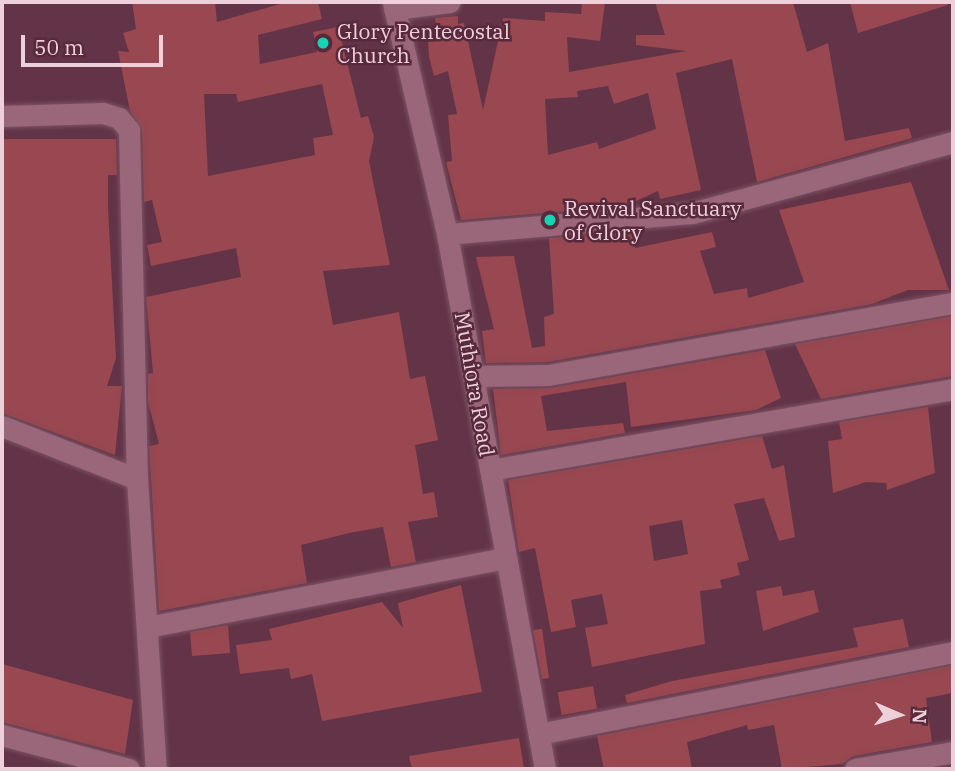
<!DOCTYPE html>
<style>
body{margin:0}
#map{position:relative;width:955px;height:771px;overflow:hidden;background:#633447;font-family:"IBM Plex Serif",serif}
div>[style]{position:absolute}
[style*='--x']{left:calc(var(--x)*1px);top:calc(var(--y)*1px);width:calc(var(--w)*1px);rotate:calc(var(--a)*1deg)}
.building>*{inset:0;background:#994750;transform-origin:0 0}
.roads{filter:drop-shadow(0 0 2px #7c5464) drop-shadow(0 0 2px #7c5464)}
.minor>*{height:21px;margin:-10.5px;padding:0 10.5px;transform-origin:10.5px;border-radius:10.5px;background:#9a667a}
.dots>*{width:19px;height:19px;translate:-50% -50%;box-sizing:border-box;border:4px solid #582a3c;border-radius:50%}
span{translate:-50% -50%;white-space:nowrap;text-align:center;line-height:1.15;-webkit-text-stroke:5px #582a3c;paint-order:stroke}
.poi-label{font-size:21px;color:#eed0da}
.left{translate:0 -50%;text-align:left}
.street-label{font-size:21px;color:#eed0da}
.frame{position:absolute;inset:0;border:4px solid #eed0da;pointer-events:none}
.north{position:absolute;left:864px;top:680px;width:70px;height:70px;-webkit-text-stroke:5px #582a3c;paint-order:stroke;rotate:93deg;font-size:19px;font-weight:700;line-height:28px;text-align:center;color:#eed0da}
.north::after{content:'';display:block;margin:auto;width:24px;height:32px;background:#eed0da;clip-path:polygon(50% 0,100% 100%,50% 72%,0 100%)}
.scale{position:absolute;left:21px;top:35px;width:142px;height:32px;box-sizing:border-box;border:4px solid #eed0da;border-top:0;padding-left:9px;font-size:21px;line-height:24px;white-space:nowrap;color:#eed0da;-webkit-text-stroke:5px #582a3c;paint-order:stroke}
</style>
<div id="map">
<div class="building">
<div style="clip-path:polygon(evenodd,132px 2px,215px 2px,217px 22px,287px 2px,318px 2px,322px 19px,258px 35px,260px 64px,317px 52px,313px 32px,338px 27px,361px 118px,368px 116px,374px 137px,369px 161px,390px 265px,323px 271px,333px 325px,399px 312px,410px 379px,425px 376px,438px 440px,415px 445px,423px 494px,434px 492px,438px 517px,408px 522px,416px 562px,391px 567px,383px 527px,349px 533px,301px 545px,307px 583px,159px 611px,149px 446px,159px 444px,148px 402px,148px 374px,153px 373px,146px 297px,241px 277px,236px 248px,151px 266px,147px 245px,162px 242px,152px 200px,144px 202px,142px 130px,130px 111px,118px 51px,129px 52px,123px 33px,136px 29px,132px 2px,322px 84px,333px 135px,313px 138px,315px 155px,208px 176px,204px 94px,236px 94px,238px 102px,322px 84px)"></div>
<div style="clip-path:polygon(evenodd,582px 2px,605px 2px,600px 41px,567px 37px,569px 72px,686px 51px,636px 45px,636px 35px,665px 35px,655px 2px,793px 2px,807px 52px,828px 43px,845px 141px,909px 128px,912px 138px,757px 182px,732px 59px,676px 73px,701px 190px,660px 199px,658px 191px,625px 206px,461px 220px,446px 162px,452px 161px,448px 115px,457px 114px,448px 71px,434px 76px,429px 57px,428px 42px,437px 41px,435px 18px,458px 16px,458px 24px,464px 23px,483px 110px,503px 18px,545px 21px,545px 12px,581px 14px,582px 2px,608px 86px,614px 104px,648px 93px,656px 129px,599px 149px,597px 142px,548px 155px,545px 99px,578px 97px,577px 91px,608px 86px)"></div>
<div style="clip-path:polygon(850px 2px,947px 2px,948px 5px,858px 33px)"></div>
<div style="clip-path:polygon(2px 139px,116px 139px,117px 175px,108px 175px,108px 208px,116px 358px,107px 386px,122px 386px,115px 455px,2px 413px)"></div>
<div style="clip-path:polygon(911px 182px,949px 290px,908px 290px,872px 304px,547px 362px,486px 363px,482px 331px,494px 329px,476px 257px,514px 256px,532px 348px,545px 346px,544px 317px,554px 314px,549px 238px,634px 233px,635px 248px,712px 232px,716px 247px,700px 251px,714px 294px,747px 288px,748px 298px,804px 282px,779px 210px)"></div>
<div style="clip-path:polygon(953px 316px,953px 376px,821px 399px,795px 344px)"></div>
<div style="clip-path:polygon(765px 350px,781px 398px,756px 410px,631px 427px,626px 382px,541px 396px,547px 431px,623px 423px,625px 433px,501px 455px,493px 389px,550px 388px)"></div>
<div style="clip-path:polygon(928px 407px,935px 473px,887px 490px,886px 483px,866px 482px,833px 493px,828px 441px,842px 439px,839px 422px)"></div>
<div style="clip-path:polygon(evenodd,762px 436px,772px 469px,784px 465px,795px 537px,779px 541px,764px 498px,734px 504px,749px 560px,737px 563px,740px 575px,720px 580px,722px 588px,700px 591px,705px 644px,592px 667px,585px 628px,608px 624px,602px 594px,571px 600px,576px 627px,551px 632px,535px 548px,519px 552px,508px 480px,762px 436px,682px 520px,688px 554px,654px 561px,649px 526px,682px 520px)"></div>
<div style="clip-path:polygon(461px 585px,482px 692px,322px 721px,312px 674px,291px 679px,289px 668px,240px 674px,236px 645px,272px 640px,269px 629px,382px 602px,403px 628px,398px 603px)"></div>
<div style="clip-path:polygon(781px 586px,783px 596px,814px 590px,819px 612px,763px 631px,756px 591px)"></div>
<div style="clip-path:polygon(903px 619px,909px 647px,627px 703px,625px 695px,672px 681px,858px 647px,853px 628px)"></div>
<div style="clip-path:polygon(228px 625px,230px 653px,192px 656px,190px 632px)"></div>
<div style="clip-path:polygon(542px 629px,549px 678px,542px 679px,533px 630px)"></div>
<div style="clip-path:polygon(2px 664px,133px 700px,125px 754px,2px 722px)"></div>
<div style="clip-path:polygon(953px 665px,953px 693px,926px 698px,932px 742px,853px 756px,842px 764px,782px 769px,774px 725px,748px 730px,747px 725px,687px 742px,692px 769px,604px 769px,597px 736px)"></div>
<div style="left:593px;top:686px;width:23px;height:36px;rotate:80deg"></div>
<div style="clip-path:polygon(519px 738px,524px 769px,412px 769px,409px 756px)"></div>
</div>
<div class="roads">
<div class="minor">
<div style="--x:393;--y:2;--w:238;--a:76.9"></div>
<div style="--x:447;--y:234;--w:544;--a:79.62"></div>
<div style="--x:394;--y:9;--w:56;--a:-7.1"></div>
<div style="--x:2;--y:116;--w:101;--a:-1.7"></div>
<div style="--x:103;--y:113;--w:17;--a:17"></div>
<div style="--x:119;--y:118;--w:16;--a:50"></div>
<div style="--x:129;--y:130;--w:349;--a:88.7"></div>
<div style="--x:137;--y:479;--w:291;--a:86.3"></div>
<div style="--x:447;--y:234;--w:246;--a:-4.9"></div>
<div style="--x:692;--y:213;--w:270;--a:-15.2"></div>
<div style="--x:475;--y:376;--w:73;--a:-0.8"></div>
<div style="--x:548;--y:375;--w:411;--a:-10.1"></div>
<div style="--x:2;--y:426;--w:145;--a:21.4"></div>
<div style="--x:490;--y:470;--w:470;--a:-9.9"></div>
<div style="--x:147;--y:627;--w:364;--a:-10.9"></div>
<div style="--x:539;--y:734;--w:422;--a:-11.2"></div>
<div style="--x:2;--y:735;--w:131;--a:15"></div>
<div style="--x:855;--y:769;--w:99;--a:-9.8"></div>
</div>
</div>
<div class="dots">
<div style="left:323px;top:43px;background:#14d5b3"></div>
<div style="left:550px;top:220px;background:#14d5b3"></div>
</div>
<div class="poi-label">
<span class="left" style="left:337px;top:43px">Glory Pentecostal<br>Church</span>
<span class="left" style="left:564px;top:220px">Revival Sanctuary<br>of Glory</span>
</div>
<div class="street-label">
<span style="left:475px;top:384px;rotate:80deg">Muthiora Road</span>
</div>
<div class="frame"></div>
<div class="north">N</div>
<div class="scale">50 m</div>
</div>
